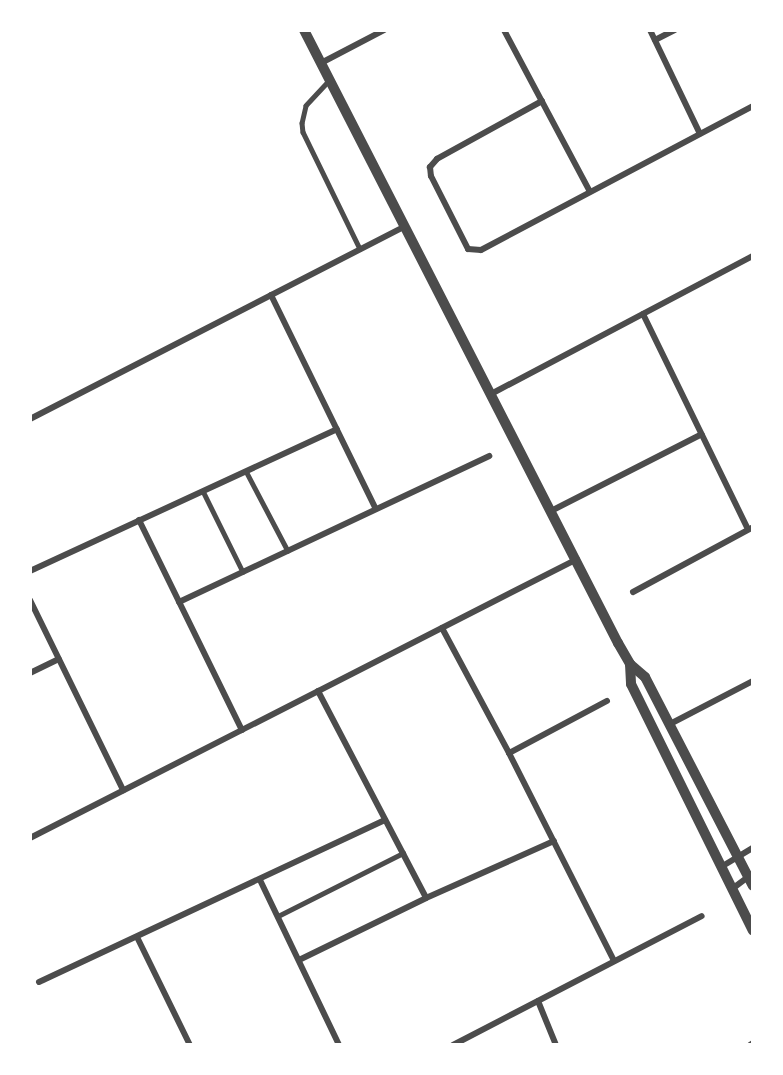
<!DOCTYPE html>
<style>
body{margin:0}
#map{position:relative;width:783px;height:1075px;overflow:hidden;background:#fff;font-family:"Times New Roman",serif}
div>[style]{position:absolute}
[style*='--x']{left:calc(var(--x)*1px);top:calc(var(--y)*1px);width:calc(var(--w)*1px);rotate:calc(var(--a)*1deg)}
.service>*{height:4.5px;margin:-2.25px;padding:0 2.25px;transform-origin:2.25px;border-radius:2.25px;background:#4c4c4c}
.minor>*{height:6px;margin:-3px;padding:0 3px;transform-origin:3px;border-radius:3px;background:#4c4c4c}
.tertiary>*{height:10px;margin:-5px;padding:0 5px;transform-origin:5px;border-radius:5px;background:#4c4c4c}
span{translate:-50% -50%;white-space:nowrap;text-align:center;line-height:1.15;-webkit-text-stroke:6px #fff;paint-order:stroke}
.frame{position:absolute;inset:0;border:32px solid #fff;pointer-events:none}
</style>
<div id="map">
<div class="service">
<div style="--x:330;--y:80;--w:35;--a:133"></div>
<div style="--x:306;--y:106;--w:17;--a:103"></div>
<div style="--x:302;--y:123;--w:9;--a:84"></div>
<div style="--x:303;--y:132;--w:130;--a:64"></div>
<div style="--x:246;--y:471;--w:90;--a:62.3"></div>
<div style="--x:203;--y:491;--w:90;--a:63.7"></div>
<div style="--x:278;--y:916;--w:140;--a:-26.7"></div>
</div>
<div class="minor">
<div style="--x:504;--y:30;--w:183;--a:62"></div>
<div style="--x:650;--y:30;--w:115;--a:64.3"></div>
<div style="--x:655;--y:40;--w:22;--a:-27"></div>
<div style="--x:321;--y:63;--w:71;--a:-27.6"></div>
<div style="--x:542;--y:101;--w:120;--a:151.1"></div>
<div style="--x:437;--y:159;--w:11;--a:131"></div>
<div style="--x:430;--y:167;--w:9;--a:84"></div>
<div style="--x:431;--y:176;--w:82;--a:63.1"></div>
<div style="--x:468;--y:249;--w:13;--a:4"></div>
<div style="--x:481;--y:250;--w:308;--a:-27.9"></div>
<div style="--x:271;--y:295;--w:238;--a:63.9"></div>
<div style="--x:643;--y:314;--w:239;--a:64"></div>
<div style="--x:491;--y:394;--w:296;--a:-27.8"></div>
<div style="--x:30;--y:419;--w:422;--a:-27.2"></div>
<div style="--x:551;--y:511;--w:169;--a:-27"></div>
<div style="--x:139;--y:520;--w:234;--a:63.9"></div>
<div style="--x:30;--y:571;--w:338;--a:-24.8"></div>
<div style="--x:633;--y:592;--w:136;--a:-28.4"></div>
<div style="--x:30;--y:600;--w:212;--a:63.9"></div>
<div style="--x:179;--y:602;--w:343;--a:-25.2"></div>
<div style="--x:442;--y:628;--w:142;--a:61.8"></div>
<div style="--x:509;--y:753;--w:233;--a:63.2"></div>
<div style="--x:30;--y:673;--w:32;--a:-26"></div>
<div style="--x:318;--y:691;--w:233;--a:62.4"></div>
<div style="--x:670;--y:724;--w:93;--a:-27.4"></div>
<div style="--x:509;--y:753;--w:111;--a:-28"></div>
<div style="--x:30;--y:838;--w:614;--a:-27.02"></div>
<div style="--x:721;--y:867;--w:37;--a:-31"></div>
<div style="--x:260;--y:880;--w:183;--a:64.4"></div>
<div style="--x:732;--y:889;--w:26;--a:-37"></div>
<div style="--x:137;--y:937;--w:120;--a:63.9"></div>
<div style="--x:299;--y:960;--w:141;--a:-26"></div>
<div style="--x:426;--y:898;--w:140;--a:-24"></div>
<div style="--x:39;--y:982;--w:382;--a:-25.1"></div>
<div style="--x:538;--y:1001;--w:48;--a:67.8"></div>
<div style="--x:453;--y:1045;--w:280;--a:-27.4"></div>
<div style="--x:750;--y:1045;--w:4;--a:-34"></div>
</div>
<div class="tertiary">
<div style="--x:304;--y:30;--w:689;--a:62.88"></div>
<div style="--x:618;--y:643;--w:24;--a:60"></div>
<div style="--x:630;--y:664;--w:20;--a:41"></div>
<div style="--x:645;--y:677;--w:235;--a:62.7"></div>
<div style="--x:630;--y:664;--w:20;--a:87"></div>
<div style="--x:631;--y:684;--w:275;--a:63.7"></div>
</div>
<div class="frame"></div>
</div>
